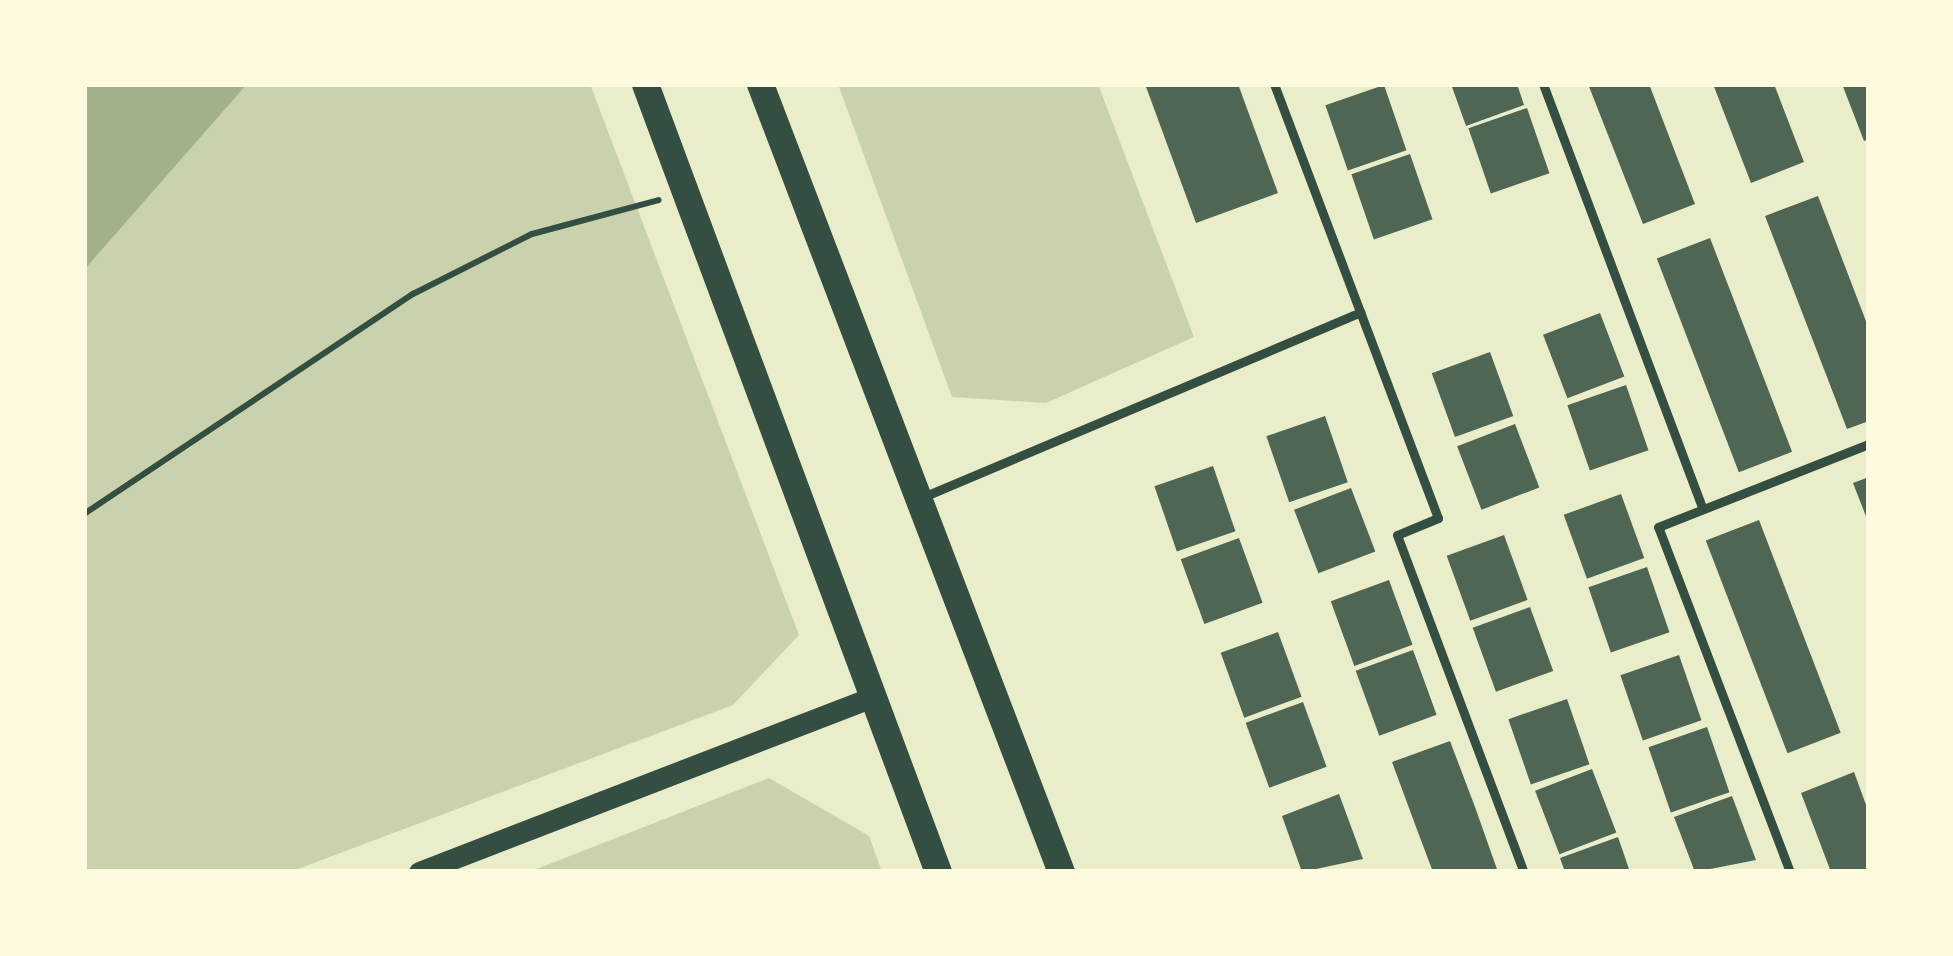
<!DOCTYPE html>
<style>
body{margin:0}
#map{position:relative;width:1953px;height:956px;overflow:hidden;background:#e9edc9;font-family:"Zilla Slab",serif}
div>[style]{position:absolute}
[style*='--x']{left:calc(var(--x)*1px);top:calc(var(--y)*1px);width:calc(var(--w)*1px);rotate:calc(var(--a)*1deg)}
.green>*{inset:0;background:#cad2ad}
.water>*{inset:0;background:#a3b18a}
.building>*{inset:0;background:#4f6655;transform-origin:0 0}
.path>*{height:6px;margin:-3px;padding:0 3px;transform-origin:3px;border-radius:3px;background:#344e41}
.service>*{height:9px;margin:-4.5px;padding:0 4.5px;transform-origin:4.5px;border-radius:4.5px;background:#344e41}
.tertiary>*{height:21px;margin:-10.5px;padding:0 10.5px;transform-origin:10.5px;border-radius:10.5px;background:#344e41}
.primary>*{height:27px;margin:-13.5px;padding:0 13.5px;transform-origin:13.5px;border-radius:13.5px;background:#344e41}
span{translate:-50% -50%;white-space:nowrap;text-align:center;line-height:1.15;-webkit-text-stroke:9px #fefae0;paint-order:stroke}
.frame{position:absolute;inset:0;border:87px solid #fefae0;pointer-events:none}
</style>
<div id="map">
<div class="green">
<div style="clip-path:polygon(84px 84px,590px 84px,799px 635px,733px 705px,290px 872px,84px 872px)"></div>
<div style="clip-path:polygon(838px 84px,1098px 84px,1194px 337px,1046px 403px,952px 397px)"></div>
<div style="clip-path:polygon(769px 778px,869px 836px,882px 872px,529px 872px)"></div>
</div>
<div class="water">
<div style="clip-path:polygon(84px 84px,247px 84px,84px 270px)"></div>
</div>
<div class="building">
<div style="clip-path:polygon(1145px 84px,1238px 84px,1278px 193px,1196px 223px)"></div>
<div style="clip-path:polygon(1451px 84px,1517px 84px,1524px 105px,1466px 126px)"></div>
<div style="clip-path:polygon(1588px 84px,1649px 84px,1695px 204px,1643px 224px)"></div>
<div style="clip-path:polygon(1713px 84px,1774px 84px,1804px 162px,1751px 183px)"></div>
<div style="clip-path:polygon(1842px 84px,1869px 84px,1869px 139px,1864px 141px)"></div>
<div style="left:1384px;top:85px;width:69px;height:62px;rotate:71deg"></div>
<div style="left:1527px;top:108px;width:69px;height:62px;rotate:71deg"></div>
<div style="left:1410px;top:154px;width:69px;height:62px;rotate:71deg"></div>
<div style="clip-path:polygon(1818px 196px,1869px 329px,1869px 421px,1847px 429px,1765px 216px)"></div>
<div style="left:1710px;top:238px;width:229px;height:57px;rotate:69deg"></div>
<div style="left:1600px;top:313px;width:68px;height:61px;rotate:69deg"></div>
<div style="left:1490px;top:352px;width:68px;height:62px;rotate:70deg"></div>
<div style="left:1626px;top:385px;width:69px;height:62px;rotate:71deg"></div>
<div style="left:1325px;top:416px;width:70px;height:62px;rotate:71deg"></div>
<div style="left:1515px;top:424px;width:68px;height:62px;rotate:69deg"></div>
<div style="left:1213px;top:466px;width:69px;height:62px;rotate:71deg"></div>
<div style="clip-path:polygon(1869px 477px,1869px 524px,1853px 483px)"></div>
<div style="left:1351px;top:488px;width:68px;height:61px;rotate:69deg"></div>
<div style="left:1621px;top:494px;width:68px;height:61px;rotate:70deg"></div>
<div style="left:1759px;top:520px;width:228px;height:57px;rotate:69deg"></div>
<div style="left:1504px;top:535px;width:69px;height:61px;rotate:70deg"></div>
<div style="left:1239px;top:538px;width:69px;height:62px;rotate:70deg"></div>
<div style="left:1647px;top:567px;width:69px;height:62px;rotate:71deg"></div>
<div style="left:1389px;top:580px;width:69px;height:62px;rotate:70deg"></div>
<div style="left:1530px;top:607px;width:68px;height:61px;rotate:70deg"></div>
<div style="left:1278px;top:632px;width:69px;height:61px;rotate:70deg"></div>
<div style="left:1413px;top:650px;width:69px;height:61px;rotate:70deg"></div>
<div style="left:1679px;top:655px;width:69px;height:62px;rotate:71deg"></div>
<div style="left:1567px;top:699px;width:69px;height:62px;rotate:71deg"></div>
<div style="left:1303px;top:702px;width:69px;height:61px;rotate:70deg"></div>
<div style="left:1707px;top:727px;width:69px;height:62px;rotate:71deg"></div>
<div style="clip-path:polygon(1450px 741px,1475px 807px,1498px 872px,1433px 872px,1416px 827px,1392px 762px)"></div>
<div style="left:1592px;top:769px;width:68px;height:61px;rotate:69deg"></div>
<div style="clip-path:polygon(1854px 772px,1869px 813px,1869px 872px,1831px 872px,1801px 793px)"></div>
<div style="clip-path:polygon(1339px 794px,1363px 859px,1302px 872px,1282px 816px)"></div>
<div style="clip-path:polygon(1732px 796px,1756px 860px,1695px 872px,1674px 817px)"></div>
<div style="clip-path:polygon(1618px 837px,1630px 872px,1565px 872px,1560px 858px)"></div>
</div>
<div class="path">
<div style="--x:84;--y:514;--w:396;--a:-33.8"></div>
<div style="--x:413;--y:294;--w:133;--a:-26.8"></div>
<div style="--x:532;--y:234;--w:131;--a:-15"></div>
</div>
<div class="service">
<div style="--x:1274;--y:84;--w:464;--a:69.3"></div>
<div style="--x:1438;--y:518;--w:44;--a:157.5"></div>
<div style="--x:1397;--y:535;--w:360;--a:69.4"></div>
<div style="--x:1543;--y:84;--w:454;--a:69.4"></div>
<div style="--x:923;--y:497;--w:475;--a:-22.9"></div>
<div style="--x:1790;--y:872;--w:369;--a:-110.9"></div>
<div style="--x:1658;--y:527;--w:227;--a:-21.5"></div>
</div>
<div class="tertiary">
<div style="--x:419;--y:872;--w:489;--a:-21.1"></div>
</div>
<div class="primary">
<div style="--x:645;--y:84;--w:841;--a:69.6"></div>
<div style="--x:760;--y:84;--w:844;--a:69.09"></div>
</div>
<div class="frame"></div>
</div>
